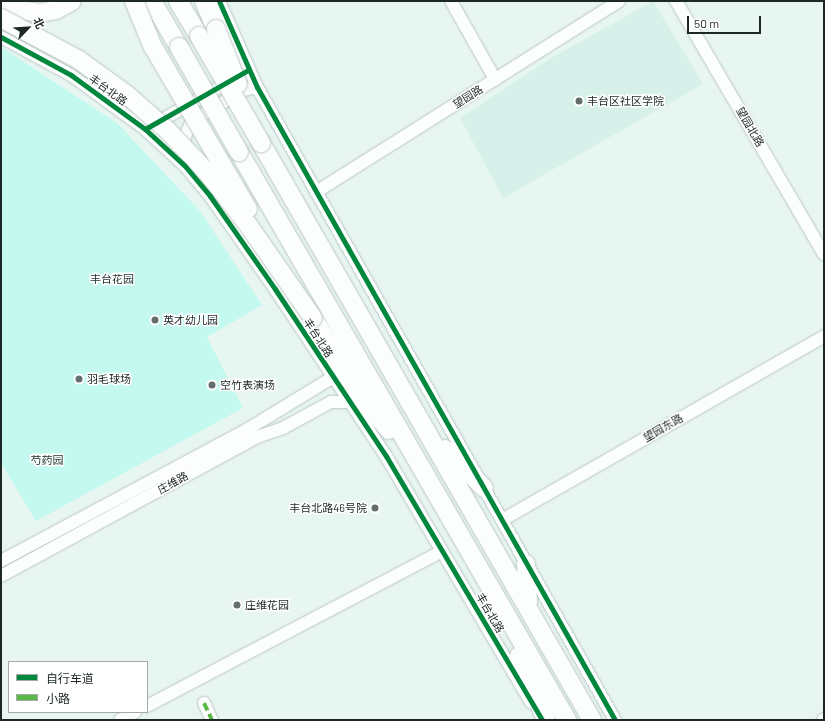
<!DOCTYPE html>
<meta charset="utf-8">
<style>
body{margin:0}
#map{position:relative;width:825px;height:721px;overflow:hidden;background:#e8f6f2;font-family:Barlow,"Noto Sans SC",sans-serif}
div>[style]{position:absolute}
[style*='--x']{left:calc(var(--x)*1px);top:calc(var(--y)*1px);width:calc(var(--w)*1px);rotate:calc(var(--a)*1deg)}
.built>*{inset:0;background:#d7f1ea}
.green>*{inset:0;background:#c3f9ee}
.roads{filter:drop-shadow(0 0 1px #bcc7c4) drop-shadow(0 0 1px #bcc7c4)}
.minor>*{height:12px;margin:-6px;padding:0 6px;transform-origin:6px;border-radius:6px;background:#fcfefd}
.highway>*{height:18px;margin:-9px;padding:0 9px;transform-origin:9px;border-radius:9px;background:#fcfefd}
.bridges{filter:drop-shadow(0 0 1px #bcc7c4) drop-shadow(0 0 1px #bcc7c4)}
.highway-bridge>*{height:18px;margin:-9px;padding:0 9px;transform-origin:9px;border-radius:9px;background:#fcfefd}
.quiet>*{height:4px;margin-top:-2px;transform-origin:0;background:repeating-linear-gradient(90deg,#58b947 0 8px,transparent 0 12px)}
.cycleway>*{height:5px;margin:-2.5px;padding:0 2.5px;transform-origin:2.5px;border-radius:2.5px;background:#00873e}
.dots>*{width:11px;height:11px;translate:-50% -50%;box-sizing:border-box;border:2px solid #fff;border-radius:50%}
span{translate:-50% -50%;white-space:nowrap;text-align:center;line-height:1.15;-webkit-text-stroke:3px #fff;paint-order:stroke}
.street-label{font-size:11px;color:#1d2725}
.poi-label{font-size:11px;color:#1d2725}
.left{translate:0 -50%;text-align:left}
.right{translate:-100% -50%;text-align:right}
.park-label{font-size:11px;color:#1b312d}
.frame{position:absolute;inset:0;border:2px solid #1d2725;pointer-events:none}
.legend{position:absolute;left:8px;top:661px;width:140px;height:52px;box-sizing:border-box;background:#fff;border:1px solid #a5a9a8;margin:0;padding:5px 7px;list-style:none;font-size:12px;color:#1d2725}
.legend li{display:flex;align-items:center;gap:8px;height:20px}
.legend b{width:20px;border:1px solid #a5a9a8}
.north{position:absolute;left:8px;top:8px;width:40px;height:40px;-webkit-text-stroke:3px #fff;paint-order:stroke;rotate:65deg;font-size:11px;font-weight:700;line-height:16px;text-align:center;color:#1d2725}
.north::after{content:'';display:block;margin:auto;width:14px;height:18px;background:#1d2725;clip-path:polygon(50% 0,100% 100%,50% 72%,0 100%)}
.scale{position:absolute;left:687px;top:16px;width:74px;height:18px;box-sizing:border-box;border:2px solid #1d2725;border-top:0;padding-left:5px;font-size:12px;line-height:14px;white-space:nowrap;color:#1d2725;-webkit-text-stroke:3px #fff;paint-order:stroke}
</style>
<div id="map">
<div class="built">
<div style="clip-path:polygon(653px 1px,703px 84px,503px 198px,460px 118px,551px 58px)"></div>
</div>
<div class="green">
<div style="clip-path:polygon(1px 47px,117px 123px,200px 211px,262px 305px,207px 337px,243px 408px,36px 521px,1px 463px)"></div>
</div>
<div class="roads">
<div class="minor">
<div style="--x:219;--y:1;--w:94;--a:66.2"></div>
<div style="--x:257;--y:87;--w:727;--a:60.51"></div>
<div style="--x:451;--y:1;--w:90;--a:60.6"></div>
<div style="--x:676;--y:1;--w:293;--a:59.7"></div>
<div style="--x:1;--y:37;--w:80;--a:28.5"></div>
<div style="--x:71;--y:75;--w:92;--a:36.1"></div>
<div style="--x:145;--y:129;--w:54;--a:42.8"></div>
<div style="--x:185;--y:166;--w:39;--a:50"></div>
<div style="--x:210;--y:196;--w:113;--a:55"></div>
<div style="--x:275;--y:289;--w:201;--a:56.4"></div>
<div style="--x:386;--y:456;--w:286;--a:59.5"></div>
<div style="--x:153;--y:125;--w:92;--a:-29.4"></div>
<div style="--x:182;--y:152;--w:11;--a:-85"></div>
<div style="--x:183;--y:141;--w:22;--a:-66"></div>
<div style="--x:192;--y:121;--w:61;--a:-30.8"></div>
<div style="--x:244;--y:90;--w:13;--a:-13"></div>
<div style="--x:316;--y:192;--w:358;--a:-32.2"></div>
<div style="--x:502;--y:520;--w:371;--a:-29.7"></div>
<div style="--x:1;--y:561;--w:280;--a:-28.1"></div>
<div style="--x:248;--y:429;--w:98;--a:-31.3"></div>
<div style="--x:1;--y:576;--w:291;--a:-28.5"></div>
<div style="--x:257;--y:437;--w:28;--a:-19"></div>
<div style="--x:283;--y:428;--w:55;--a:-28.4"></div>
<div style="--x:331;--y:402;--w:18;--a:0"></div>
<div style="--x:204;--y:703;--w:19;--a:65"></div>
<div style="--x:147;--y:706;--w:333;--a:-27.7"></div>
<div style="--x:120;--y:720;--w:17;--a:-28"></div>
<div style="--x:823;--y:720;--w:1;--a:-45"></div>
</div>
<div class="highway">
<div style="--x:152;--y:1;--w:53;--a:59.6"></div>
<div style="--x:178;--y:1;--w:41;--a:59"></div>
<div style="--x:204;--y:1;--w:30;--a:67"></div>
<div style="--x:1;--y:4;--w:12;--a:24"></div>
<div style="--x:12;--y:9;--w:27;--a:8"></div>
<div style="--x:39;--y:13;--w:17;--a:-10"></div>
<div style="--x:56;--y:10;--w:18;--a:-29"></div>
<div style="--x:261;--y:143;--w:665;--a:60.16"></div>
<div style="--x:239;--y:152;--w:656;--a:60"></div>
<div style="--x:313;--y:318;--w:109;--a:57.3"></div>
<div style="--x:372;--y:410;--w:26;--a:50"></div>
<div style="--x:445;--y:449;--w:55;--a:45"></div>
<div style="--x:526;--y:564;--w:38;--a:87"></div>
<div style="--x:519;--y:656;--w:69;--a:67.1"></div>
</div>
</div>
<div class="bridges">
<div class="highway-bridge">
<div style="--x:134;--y:1;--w:48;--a:67.8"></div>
<div style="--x:152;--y:45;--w:190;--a:59.7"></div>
<div style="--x:1;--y:18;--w:89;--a:28.3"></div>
<div style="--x:79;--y:60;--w:58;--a:35.9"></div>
<div style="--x:126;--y:94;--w:55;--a:41.3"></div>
<div style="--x:167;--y:130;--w:58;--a:46.4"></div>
<div style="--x:207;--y:172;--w:68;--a:52.1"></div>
<div style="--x:249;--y:226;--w:112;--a:55.2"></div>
<div style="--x:216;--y:29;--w:59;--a:68.2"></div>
<div style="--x:199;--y:36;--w:124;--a:59.9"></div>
<div style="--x:179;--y:47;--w:121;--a:60.3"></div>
</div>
</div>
<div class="quiet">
<div style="--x:204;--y:703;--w:19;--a:65"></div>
</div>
<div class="cycleway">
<div style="--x:219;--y:1;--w:94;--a:66.2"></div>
<div style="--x:257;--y:87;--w:727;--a:60.51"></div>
<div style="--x:1;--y:37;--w:80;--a:28.5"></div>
<div style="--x:71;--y:75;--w:92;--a:36.1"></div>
<div style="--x:145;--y:129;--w:54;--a:42.8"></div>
<div style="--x:185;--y:166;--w:39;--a:50"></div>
<div style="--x:210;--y:196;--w:113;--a:55"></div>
<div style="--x:275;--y:289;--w:201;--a:56.4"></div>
<div style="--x:386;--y:456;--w:307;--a:59.4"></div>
<div style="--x:145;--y:129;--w:119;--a:-29.8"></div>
</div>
<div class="dots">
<div style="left:579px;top:101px;background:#646f6d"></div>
<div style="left:155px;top:320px;background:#646f6d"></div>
<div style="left:79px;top:379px;background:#646f6d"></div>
<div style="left:212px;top:385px;background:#646f6d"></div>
<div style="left:375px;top:508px;background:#646f6d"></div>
<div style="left:237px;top:605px;background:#646f6d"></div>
</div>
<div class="street-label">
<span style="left:108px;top:90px;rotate:36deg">丰台北路</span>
<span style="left:468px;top:97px;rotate:-32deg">望园路</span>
<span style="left:750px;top:127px;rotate:60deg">望园北路</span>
<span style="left:318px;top:338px;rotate:57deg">丰台北路</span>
<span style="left:663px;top:428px;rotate:-30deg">望园东路</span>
<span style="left:173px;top:483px;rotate:-29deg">庄维路</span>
<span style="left:490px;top:613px;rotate:60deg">丰台北路</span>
</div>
<div class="poi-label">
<span class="left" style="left:587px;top:101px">丰台区社区学院</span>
<span class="left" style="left:163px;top:320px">英才幼儿园</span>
<span class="left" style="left:87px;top:379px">羽毛球场</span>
<span class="left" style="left:220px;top:385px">空竹表演场</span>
<span class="right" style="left:367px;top:508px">丰台北路46号院</span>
<span class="left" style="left:245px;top:605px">庄维花园</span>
</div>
<div class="park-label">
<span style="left:112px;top:279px">丰台花园</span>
<span style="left:47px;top:460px">芍药园</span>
</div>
<div class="frame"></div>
<ul class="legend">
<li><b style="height:5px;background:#00873e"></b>自行车道</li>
<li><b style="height:5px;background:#58b947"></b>小路</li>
</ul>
<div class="north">北</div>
<div class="scale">50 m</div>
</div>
